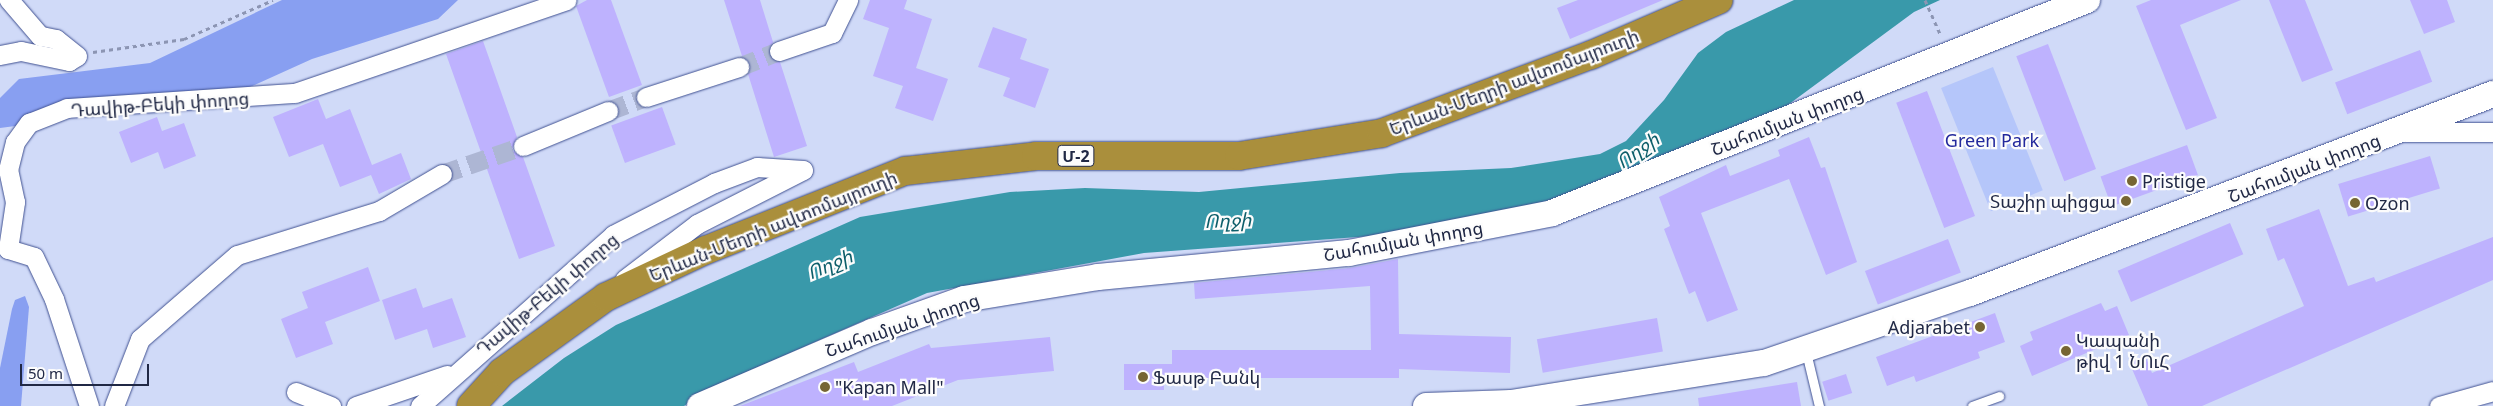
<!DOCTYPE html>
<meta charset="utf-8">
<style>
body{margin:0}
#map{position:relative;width:2493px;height:406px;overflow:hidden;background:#d0daf8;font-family:"Noto Sans","Noto Sans Armenian",sans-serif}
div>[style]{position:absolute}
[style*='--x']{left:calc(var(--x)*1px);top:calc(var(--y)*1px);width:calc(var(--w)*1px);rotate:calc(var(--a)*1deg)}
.green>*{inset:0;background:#b5c6fa;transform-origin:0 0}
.forest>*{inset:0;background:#889ff1}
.water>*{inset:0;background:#3999aa}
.building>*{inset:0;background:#beb2fe;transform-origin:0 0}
.street-tunnel>*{height:19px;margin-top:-9.5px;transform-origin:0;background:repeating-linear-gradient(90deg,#adb6d4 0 19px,transparent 0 28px)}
.path>*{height:3px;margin-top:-1.5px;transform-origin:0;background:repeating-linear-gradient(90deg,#8c95b3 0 4px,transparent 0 8px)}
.roads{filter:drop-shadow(0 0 1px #405191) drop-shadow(0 0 1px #405191)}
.lane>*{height:9px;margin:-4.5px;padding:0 4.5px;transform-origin:4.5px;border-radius:4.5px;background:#fff}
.street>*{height:19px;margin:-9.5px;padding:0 9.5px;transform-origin:9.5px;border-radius:9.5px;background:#fff}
.secondary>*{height:26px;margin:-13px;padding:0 13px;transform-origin:13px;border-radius:13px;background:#fff}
.highway>*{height:28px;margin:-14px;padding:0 14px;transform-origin:14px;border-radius:14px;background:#aa8f3c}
.dots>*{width:14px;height:14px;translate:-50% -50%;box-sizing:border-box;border:2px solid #fcfcfc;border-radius:50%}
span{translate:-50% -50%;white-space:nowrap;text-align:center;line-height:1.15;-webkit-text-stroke:4.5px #fcfcfc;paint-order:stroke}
.shield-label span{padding:1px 4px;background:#fcfcfc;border:1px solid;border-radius:4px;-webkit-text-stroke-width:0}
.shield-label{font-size:16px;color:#202845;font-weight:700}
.street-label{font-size:18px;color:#202845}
.park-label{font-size:18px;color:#22289c}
.poi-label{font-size:18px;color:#202845}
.left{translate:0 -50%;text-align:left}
.right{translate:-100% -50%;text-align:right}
.water-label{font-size:19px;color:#0d5e6a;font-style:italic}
.scale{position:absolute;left:20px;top:364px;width:129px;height:22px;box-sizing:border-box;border:2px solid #202845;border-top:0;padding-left:6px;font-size:15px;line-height:18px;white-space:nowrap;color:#202845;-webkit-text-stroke:4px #fcfcfc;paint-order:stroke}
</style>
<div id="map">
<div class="green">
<div style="left:1993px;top:67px;width:133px;height:56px;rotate:68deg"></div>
</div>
<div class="forest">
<div style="clip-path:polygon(282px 0,458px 0,438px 19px,312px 59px,230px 96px,67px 108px,23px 125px,0 128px,0 98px,19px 79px,150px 63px)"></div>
<div style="clip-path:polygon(25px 296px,29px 307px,21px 406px,0 406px,0 368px,12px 309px,15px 300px)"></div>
</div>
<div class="water">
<div style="clip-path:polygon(1794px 0,1940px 0,1914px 12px,1773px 116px,1596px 186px,1520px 209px,1385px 235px,1144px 253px,927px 293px,719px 384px,684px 406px,502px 406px,564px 358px,616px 325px,860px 217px,1010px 192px,1085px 188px,1199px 192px,1400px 173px,1511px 168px,1600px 154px,1626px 141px,1664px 100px,1698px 53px,1726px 32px)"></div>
</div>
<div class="building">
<div style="clip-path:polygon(587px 0,611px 0,642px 85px,609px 97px,576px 6px)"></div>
<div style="clip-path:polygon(724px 0,760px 0,773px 42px,768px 54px,780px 62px,807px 146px,774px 157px,748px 74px,750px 64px,742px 56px)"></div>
<div style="clip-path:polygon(870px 0,907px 0,904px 9px,932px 19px,916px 68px,948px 79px,933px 121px,895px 108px,903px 86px,873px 76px,889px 28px,863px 19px)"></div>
<div style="clip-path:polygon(1578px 0,1663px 0,1570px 39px,1557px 8px)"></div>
<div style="clip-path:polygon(2151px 0,2241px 0,2180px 25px,2217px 118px,2186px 130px,2136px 6px)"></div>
<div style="clip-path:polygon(2269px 0,2305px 0,2333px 70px,2302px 82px)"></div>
<div style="clip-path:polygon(2410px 0,2447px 0,2455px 22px,2424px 34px)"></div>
<div style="clip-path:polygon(993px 27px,1027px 39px,1020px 59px,1049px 69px,1035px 108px,1003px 96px,1010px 78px,978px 67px)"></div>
<div style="clip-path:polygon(483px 41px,517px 137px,512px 150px,523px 157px,555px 246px,519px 259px,446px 54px)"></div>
<div style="left:2048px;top:44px;width:134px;height:34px;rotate:69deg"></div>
<div style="left:2420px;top:50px;width:34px;height:91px;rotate:69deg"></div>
<div style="left:1927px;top:91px;width:134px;height:33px;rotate:69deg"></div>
<div style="clip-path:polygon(318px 99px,326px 119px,350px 109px,372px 165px,401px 153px,411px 179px,379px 194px,371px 175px,340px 187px,323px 144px,289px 157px,273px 117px)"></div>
<div style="left:662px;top:107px;width:40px;height:54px;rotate:70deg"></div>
<div style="clip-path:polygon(157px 117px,162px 131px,184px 123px,196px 156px,164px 169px,158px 152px,131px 163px,119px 132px)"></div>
<div style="clip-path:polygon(1809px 137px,1821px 168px,1825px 167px,1857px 262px,1826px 275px,1789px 179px,1701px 213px,1738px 310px,1707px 322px,1695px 291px,1689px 294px,1664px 229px,1670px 226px,1659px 197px,1726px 165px,1730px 176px,1780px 156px,1778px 150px)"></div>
<div style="left:2187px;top:145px;width:32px;height:92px;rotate:70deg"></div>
<div style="left:2430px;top:156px;width:34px;height:96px;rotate:73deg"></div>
<div style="clip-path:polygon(2319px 209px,2348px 286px,2374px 277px,2376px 282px,2493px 237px,2493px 280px,2202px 406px,2148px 406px,2129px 362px,2145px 355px,2152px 373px,2304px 306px,2284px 258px,2278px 261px,2266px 229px)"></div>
<div style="left:2230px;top:223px;width:34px;height:122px;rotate:67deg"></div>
<div style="left:1948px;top:239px;width:36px;height:89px;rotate:69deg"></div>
<div style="clip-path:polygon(1398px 259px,1399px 334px,1511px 337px,1510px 373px,1399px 369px,1399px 378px,1164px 378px,1164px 390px,1124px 390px,1124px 364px,1172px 364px,1172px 350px,1371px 350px,1370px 286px,1195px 299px,1194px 283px,1350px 268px)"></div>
<div style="clip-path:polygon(368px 267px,380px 301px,325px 322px,333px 344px,296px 358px,281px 319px,308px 308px,302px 292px)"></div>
<div style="clip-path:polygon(416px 288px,423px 308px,452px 298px,466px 337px,433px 348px,427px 329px,395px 340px,382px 300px)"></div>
<div style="clip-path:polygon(2101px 303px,2105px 311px,2117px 306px,2129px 335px,2032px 376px,2020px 346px,2033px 340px,2030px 332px)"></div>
<div style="clip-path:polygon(1995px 313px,2005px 342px,1978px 352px,1980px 358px,1916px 382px,1914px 376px,1887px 386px,1876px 357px)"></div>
<div style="left:1657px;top:318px;width:34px;height:122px;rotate:80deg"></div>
<div style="clip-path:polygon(1050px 337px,1054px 371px,958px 380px,892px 406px,740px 406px,854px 362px,858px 372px,929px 344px,931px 348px)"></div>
<div style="left:1846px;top:374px;width:20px;height:25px;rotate:72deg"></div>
<div style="clip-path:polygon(1797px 382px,1801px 406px,1699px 406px,1698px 398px)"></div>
</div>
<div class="street-tunnel">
<div style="--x:739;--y:67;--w:43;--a:-21.8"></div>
<div style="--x:608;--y:111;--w:40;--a:-20.2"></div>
<div style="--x:442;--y:174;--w:86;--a:-19.1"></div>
</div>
<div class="path">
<div style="--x:1925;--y:0;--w:39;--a:66"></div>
<div style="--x:93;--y:52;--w:92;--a:-8.1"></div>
<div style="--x:184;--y:39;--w:97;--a:-23.7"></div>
</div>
<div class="roads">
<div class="lane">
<div style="--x:1806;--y:352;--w:56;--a:76.5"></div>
<div style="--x:1972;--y:406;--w:29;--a:-20"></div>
</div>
<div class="street">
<div style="--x:779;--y:51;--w:56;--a:-18.8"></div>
<div style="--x:832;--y:33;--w:37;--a:-64"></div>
<div style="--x:0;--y:55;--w:21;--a:-11"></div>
<div style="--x:21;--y:51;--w:49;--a:11.8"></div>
<div style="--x:69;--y:61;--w:9;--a:-32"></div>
<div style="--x:77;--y:56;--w:27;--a:-141"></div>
<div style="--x:56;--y:39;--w:16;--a:-169"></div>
<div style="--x:40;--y:36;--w:48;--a:-130.7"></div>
<div style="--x:646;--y:97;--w:98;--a:-17.9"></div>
<div style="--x:2405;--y:132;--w:88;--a:0"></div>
<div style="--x:523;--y:146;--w:92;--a:-22.4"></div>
<div style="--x:8;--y:249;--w:48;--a:-81.5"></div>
<div style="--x:15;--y:202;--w:33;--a:-102"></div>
<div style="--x:8;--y:170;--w:29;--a:-76"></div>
<div style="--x:15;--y:142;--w:24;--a:-54"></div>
<div style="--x:29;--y:123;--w:41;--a:-21.5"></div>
<div style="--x:67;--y:108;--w:228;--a:-3.8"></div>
<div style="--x:295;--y:93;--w:287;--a:-18.9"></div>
<div style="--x:8;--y:249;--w:27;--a:17"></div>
<div style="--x:34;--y:257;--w:47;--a:64.5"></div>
<div style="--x:54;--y:299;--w:113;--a:71.9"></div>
<div style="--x:296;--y:392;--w:38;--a:22"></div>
<div style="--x:114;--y:406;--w:72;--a:-68.8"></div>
<div style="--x:140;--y:339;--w:128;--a:-40.9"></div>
<div style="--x:237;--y:255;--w:149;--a:-17.2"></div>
<div style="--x:379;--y:211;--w:73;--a:-30.4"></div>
<div style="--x:356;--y:406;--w:96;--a:-18.8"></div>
<div style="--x:420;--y:406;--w:258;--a:-41.5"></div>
<div style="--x:613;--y:235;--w:114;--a:-27.2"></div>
<div style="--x:714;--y:183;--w:46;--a:-20.4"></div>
<div style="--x:757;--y:167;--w:46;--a:3.7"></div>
<div style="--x:803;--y:170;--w:119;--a:153"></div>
<div style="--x:697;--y:224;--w:91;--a:142.6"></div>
<div style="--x:2439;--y:406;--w:56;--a:-15.5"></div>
</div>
<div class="secondary">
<div style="--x:700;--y:406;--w:187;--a:-23.3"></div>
<div style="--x:872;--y:332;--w:98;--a:-19.7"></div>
<div style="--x:964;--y:299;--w:136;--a:-9.3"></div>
<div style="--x:1098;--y:277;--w:252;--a:-5.5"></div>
<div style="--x:1349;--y:253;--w:207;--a:-11.1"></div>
<div style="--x:1552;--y:213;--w:576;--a:-21.71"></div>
<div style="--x:1426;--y:406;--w:85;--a:-2"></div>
<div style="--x:1511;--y:403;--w:256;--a:-9"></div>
<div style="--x:1764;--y:363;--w:218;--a:-18.8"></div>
<div style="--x:1970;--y:293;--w:560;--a:-20.83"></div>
</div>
<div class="highway">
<div style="--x:471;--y:406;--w:46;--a:-47.6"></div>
<div style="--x:502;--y:372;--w:128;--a:-35.8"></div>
<div style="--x:606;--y:297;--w:110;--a:-25.2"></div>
<div style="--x:706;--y:250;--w:214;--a:-21.7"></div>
<div style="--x:905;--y:171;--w:132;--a:-6.5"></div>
<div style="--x:1036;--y:156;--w:203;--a:0"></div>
<div style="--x:1239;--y:156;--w:145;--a:-9.1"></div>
<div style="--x:1382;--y:133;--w:223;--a:-20.5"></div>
<div style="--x:1591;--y:55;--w:139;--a:-23.3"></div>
</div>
</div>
<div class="dots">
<div style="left:2132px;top:181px;background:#766533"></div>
<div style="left:2126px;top:201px;background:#766533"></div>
<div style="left:2355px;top:203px;background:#766533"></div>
<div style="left:1980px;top:327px;background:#766533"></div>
<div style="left:2066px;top:351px;background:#766533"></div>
<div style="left:1143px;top:377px;background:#766533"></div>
<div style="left:825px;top:387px;background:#766533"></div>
</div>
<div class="shield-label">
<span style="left:1076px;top:156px">Մ-2</span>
</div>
<div class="street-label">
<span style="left:1514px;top:82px;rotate:-21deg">Երևան-Մեղրի ավտոմայրուղի</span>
<span style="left:160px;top:104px;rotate:-4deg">Դավիթ-Բեկի փողոց</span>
<span style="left:1787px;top:121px;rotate:-21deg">Շահումյան փողոց</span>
<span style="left:2304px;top:168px;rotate:-21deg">Շահումյան փողոց</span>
<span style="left:773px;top:226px;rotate:-22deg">Երևան-Մեղրի ավտոմայրուղի</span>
<span style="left:1403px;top:241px;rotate:-10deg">Շահումյան փողոց</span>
<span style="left:547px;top:294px;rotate:-40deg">Դավիթ-Բեկի փողոց</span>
<span style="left:902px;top:325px;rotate:-19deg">Շահումյան փողոց</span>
</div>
<div class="park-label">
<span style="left:1992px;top:140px">Green Park</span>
</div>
<div class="poi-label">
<span class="left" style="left:2142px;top:181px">Pristige</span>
<span class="right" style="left:2116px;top:201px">Տաշիր պիցցա</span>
<span class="left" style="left:2365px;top:203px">Ozon</span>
<span class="right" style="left:1970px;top:327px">Adjarabet</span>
<span class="left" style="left:2076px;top:351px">Կապանի<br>թիվ 1 ՆՈւՀ</span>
<span class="left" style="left:1153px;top:377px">Ֆասթ Բանկ</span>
<span class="left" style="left:835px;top:387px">"Kapan Mall"</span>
</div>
<div class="water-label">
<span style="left:1638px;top:151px;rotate:-35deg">Ողջի</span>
<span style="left:1228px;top:221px;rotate:-2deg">Ողջի</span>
<span style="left:830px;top:265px;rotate:-23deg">Ողջի</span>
</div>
<div class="scale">50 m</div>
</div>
